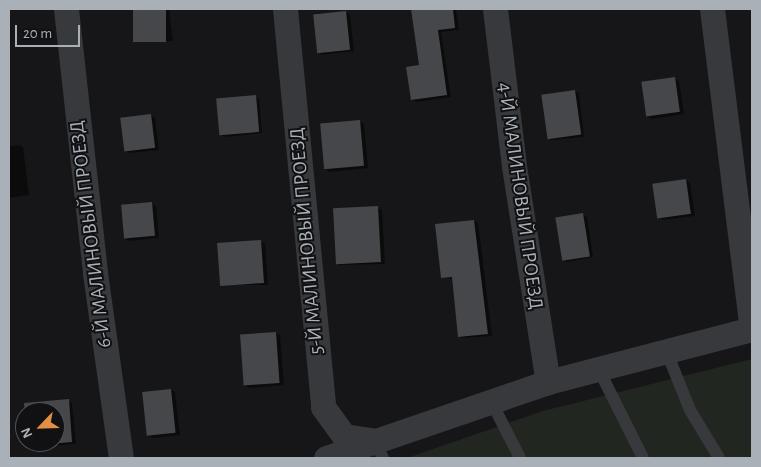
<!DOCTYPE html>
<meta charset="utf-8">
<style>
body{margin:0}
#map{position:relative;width:761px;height:467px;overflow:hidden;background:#161618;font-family:"Alegreya Sans",sans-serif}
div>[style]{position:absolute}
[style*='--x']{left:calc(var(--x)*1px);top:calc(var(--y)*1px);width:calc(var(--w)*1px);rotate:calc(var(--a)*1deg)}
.green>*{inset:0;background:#212720}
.shadow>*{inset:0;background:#0007}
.building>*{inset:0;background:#45474b;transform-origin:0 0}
.service>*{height:12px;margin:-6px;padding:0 6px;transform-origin:6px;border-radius:6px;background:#37393c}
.minor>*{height:25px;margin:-12.5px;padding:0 12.5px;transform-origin:12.5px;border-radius:12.5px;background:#37393c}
span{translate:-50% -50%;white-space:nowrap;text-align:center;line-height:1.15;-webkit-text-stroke:4px #111113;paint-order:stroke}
.street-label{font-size:20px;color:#a9b0b7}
.frame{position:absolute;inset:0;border:10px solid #a9b0b7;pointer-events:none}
.north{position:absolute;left:15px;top:402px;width:50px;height:50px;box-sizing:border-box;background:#111113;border:1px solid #4e5155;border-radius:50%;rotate:246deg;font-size:14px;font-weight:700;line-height:20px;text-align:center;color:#a9b0b7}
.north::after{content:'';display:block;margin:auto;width:18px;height:22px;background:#e28e43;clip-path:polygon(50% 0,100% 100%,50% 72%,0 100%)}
.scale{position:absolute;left:15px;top:25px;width:65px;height:22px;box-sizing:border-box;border:2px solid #a9b0b7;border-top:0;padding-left:6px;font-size:15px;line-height:18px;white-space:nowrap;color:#a9b0b7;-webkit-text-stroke:4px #111113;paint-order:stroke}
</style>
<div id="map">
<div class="green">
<div style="clip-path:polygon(752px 359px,752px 458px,407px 458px,543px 411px)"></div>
</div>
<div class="shadow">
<div style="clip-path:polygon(134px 9px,169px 9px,173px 41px,137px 42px)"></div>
<div style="clip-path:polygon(413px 9px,456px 9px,459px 30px,441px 32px,451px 97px,417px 102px,412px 100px,421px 66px)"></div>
<div style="clip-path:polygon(346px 12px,350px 15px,354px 51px,322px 55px,318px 52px)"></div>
<div style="clip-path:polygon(675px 79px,679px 81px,684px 114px,652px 119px,647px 117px)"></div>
<div style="clip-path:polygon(575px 91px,579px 93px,584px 137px,552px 140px,548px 138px)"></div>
<div style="clip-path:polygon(255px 97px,259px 99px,262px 133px,225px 137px,220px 134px)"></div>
<div style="clip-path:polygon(151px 115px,155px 118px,159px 150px,130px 153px,125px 151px)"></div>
<div style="clip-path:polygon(360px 122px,364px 124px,368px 168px,329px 172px,325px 169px)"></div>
<div style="clip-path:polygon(19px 145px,23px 147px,29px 195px,9px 198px,9px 146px)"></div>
<div style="clip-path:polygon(686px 180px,690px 183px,695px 216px,663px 220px,659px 218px)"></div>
<div style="clip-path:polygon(151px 204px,156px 206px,159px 238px,130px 241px,125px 239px)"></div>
<div style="clip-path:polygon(377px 208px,382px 210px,385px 264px,338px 265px)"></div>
<div style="clip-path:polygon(583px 215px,587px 217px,593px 257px,567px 262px,563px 259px)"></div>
<div style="clip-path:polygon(474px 221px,478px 223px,492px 336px,463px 338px,459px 336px,454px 279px,442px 277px)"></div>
<div style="clip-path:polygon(260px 242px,265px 244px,268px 285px,222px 285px)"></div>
<div style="clip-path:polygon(276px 333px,280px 335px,284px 385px,250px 388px,245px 386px)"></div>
<div style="clip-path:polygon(171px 390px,175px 392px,180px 435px,153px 438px,149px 436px)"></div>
<div style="clip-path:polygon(68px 400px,72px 403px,76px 444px,33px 447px,29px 445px,29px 442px,55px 442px,55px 412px,26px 412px)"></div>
</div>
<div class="building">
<div style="left:133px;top:9px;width:33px;height:33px"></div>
<div style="clip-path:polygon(411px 9px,453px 9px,455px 28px,438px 30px,447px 95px,411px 100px,406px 67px,419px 65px)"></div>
<div style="left:346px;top:11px;width:39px;height:33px;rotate:84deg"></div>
<div style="left:675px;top:77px;width:35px;height:34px;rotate:82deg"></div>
<div style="left:575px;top:90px;width:45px;height:34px;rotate:82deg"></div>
<div style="left:256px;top:95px;width:37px;height:40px;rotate:85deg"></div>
<div style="left:151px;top:114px;width:34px;height:31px;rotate:83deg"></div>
<div style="left:360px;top:120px;width:46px;height:40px;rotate:85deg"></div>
<div style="left:686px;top:179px;width:35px;height:34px;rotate:82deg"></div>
<div style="left:152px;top:202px;width:34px;height:31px;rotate:85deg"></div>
<div style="left:378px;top:206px;width:56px;height:45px;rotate:87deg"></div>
<div style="left:583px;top:213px;width:44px;height:28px;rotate:81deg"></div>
<div style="clip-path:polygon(474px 220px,488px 334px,458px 337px,452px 277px,441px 278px,435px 224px)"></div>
<div style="left:261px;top:240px;width:43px;height:44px;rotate:86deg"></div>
<div style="left:276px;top:332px;width:51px;height:36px;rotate:86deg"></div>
<div style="left:171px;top:389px;width:44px;height:29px;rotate:84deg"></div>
<div style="clip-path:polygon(69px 399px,72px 442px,28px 446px,28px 442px,55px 442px,55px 412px,25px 412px,24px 403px)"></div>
</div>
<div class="service">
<div style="--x:667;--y:353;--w:61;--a:68"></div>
<div style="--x:690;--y:410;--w:56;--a:58.9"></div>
<div style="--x:599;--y:370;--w:98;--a:63.4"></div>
<div style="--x:491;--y:401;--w:64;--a:63"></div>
<div style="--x:374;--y:441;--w:19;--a:62"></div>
</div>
<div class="minor">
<div style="--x:66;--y:9;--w:266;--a:83.7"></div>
<div style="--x:95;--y:273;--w:187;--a:82"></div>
<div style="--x:285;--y:9;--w:400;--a:84.5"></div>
<div style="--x:323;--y:407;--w:36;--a:54"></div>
<div style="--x:344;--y:436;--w:30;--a:9"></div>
<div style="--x:495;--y:9;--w:158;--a:83.1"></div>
<div style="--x:514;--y:166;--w:219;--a:81.1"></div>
<div style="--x:712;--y:9;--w:322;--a:82.9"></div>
<div style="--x:326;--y:458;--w:235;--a:-18.9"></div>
<div style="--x:548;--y:382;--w:211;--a:-14.6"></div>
</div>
<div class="street-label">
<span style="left:520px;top:196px;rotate:82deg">4-Й МАЛИНОВЫЙ ПРОЕЗД</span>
<span style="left:91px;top:234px;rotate:-97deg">6-Й МАЛИНОВЫЙ ПРОЕЗД</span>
<span style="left:307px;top:241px;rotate:-95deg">5-Й МАЛИНОВЫЙ ПРОЕЗД</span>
</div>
<div class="frame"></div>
<div class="north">N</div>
<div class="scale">20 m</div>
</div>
